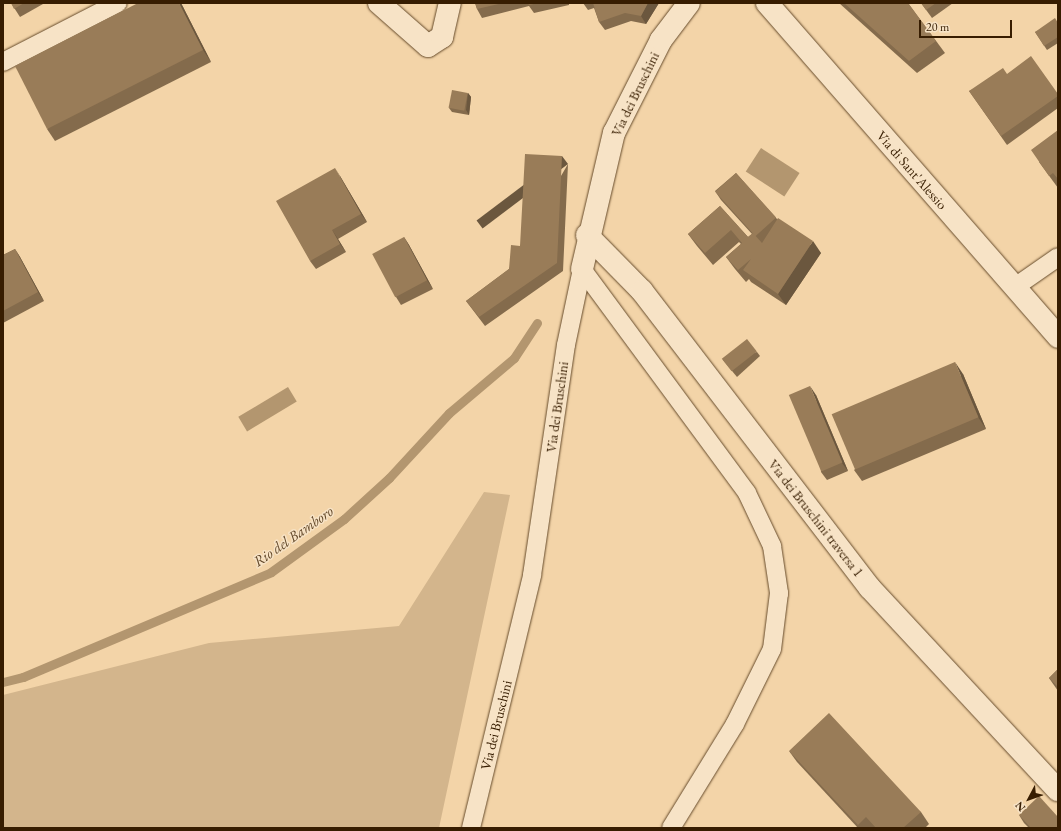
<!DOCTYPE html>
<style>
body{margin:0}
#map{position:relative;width:1061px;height:831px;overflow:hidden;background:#f3d4a8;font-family:"EB Garamond",serif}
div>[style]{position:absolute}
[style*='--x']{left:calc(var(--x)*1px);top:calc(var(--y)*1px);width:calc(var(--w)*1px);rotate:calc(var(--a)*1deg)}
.green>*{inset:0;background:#d3b58c}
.water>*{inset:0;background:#b3966f;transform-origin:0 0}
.stream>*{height:9px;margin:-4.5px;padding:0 4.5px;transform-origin:4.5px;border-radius:4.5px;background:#b3966f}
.roads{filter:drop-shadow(0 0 1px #664b2b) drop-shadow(0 0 1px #664b2b)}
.lane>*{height:18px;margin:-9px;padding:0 9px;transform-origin:9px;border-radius:9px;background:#f7e3c6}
.street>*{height:22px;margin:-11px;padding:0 11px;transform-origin:11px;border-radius:11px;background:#f7e3c6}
.secondary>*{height:22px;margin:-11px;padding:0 11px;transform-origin:11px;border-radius:11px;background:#f7e3c6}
.wall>*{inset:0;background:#846b4c}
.shaded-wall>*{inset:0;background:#6b573e;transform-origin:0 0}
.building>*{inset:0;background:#997c58;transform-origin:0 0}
span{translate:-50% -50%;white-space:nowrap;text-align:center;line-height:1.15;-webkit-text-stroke:3px #f7e3c6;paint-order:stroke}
.street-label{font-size:14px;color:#371d01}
.water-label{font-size:15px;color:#624728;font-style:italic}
.frame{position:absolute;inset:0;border:4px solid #371d01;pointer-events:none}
.north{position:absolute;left:1009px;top:779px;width:40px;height:40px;-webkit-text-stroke:3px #f7e3c6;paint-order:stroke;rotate:229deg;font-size:11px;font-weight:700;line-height:16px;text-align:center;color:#371d01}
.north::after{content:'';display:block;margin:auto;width:14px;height:18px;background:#371d01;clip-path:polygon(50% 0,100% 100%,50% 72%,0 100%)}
.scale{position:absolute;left:919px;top:20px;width:93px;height:18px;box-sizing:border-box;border:2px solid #371d01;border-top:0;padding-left:5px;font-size:12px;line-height:14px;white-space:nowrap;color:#371d01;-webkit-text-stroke:3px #f7e3c6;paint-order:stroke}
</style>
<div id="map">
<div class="green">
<div style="clip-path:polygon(484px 492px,510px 495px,439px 828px,3px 828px,3px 695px,209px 643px,399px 626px)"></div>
</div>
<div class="water">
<div style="left:761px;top:148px;width:46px;height:28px;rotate:33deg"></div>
<div style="left:288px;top:387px;width:17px;height:58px;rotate:59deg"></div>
</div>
<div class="stream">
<div style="--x:3;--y:682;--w:21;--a:-14"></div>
<div style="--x:23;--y:677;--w:269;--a:-22.9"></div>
<div style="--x:271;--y:572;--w:90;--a:-36"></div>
<div style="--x:344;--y:519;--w:61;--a:-42.3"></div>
<div style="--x:389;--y:478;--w:88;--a:-47.3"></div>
<div style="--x:449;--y:413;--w:85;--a:-40.2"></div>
<div style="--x:514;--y:358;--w:42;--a:-56.7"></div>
</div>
<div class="roads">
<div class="lane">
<div style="--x:3;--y:62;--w:129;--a:-27.2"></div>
<div style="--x:582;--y:269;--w:278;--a:53.6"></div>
<div style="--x:747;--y:493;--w:59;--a:64.7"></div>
<div style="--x:772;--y:546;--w:48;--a:81.5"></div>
<div style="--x:779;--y:593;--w:56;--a:97.1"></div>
<div style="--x:772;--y:649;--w:84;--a:116.3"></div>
<div style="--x:735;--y:724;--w:122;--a:121.6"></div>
<div style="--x:1015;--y:287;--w:52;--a:-34.9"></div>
<div style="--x:471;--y:828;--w:260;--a:-76.4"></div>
<div style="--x:532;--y:575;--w:232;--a:-81.6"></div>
<div style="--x:566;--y:345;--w:78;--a:-78.1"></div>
</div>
<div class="street">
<div style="--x:379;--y:3;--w:65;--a:41.3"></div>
<div style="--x:428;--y:46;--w:17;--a:-33"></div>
<div style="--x:442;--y:37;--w:35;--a:-77"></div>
<div style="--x:587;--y:235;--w:78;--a:45.5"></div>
<div style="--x:642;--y:291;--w:374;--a:52.5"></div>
<div style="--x:870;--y:588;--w:276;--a:47.1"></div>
<div style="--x:582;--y:269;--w:140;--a:-76.8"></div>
<div style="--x:614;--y:133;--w:104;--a:-63.2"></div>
<div style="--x:661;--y:40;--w:46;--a:-52.9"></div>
</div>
<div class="secondary">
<div style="--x:767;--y:3;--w:443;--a:48.9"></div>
</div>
</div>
<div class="wall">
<div style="clip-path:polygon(11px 3px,43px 3px,43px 4px,20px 17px)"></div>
<div style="clip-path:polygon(181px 3px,211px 62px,55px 141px,47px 129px)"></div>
<div style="clip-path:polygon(475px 3px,569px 3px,569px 5px,534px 13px,529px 6px,482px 18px,477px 9px)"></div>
<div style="clip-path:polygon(583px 3px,659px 3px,646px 24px,631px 21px,605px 30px,599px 22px,594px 8px,588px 10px)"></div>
<div style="clip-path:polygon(839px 3px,908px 3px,945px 53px,917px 73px)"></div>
<div style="clip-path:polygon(921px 3px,953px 3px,932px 18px)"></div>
<div style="clip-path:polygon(1058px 22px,1058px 43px,1047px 50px,1035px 32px)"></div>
<div style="clip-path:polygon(1007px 74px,1058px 94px,1058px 108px,1007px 145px,969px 91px)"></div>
<div style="clip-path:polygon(468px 93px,471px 97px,469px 115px,452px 112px,449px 108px)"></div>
<div style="clip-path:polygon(1058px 130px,1058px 188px,1039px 162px)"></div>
<div style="clip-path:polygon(568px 164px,563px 271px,485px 326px,466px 301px,509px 269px,520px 246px)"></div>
<div style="clip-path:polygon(736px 173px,777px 219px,821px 253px,786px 305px,751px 282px,749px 279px,746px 282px,735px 269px,726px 257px,741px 244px,739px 242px,713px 265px,697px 246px,688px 234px,720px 206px,748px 237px,752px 234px,721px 200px,715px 191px)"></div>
<div style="clip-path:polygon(340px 176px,367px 222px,338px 239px,346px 252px,316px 269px,310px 261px)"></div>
<div style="clip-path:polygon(404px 237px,409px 245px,433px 289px,401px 305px,396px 297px)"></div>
<div style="clip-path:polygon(15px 249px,20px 257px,44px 301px,3px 323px,3px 255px)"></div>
<div style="clip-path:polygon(757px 352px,760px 356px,737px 377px,723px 360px)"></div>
<div style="clip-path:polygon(963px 374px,986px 429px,862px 481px,854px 470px)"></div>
<div style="clip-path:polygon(816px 395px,848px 471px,827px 480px,821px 472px)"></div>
<div style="clip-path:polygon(1058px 669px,1058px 691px,1049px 678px)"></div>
<div style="clip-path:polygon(789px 751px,921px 812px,929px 824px,925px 828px,858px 828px,797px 762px)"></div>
<div style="clip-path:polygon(1019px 815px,1058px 828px,1029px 828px,1024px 823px)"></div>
</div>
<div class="shaded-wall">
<div style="clip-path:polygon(179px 3px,181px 3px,211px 62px,203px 50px)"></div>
<div style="clip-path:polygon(648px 3px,659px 3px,646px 24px,641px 16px)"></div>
<div style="clip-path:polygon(468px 93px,471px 97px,469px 115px,466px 110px)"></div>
<div style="left:562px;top:156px;width:10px;height:107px;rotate:53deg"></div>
<div style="clip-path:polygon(335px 168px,340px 176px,367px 222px,361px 214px)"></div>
<div style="clip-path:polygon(332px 230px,338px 239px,346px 252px,340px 244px)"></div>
<div style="clip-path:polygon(404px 237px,409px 245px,433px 289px,427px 280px)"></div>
<div style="clip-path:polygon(813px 241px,821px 253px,786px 305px,778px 294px)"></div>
<div style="clip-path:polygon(15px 249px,20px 257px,44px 301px,38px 292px)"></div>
<div style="clip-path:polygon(955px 362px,963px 374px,986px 429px,978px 417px)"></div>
<div style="clip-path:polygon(810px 386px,816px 395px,848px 471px,842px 463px)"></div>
</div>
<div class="building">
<div style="clip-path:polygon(11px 3px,24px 3px,14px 9px)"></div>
<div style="clip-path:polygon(138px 3px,179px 3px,203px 50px,47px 129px,15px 66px)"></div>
<div style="clip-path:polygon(475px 3px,503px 3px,477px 9px)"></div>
<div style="clip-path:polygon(528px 3px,538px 3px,529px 5px)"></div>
<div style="clip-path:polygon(593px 3px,648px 3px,641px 16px,625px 13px,599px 22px)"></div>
<div style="clip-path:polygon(844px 3px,908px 3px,936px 41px,909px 61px)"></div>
<div style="clip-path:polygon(921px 3px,936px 3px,926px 10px)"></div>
<div style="clip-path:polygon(1055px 18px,1058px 23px,1058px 37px,1044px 46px,1035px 32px)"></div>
<div style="clip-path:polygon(1031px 56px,1058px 94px,1058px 96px,1001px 136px,969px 91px,1003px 68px,1007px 74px)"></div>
<div style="left:452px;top:90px;width:16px;height:18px;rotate:11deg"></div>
<div style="clip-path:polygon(1058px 130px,1058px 179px,1053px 173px,1049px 176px,1031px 150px)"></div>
<div style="clip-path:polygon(525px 154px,562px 156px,557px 263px,479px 317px,466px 301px,509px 269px,511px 245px,520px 246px)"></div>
<div style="clip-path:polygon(335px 168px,361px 214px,332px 230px,340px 244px,310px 261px,276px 201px)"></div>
<div style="left:736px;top:173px;width:60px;height:28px;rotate:48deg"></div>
<div style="clip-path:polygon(720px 206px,748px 237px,753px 233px,762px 243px,778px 218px,813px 241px,778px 294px,743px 270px,751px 259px,738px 270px,726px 257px,742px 243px,731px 230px,705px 253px,688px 234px)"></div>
<div style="left:404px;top:237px;width:49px;height:36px;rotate:62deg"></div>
<div style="clip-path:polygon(15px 249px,38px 292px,3px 311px,3px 255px)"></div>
<div style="left:747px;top:339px;width:16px;height:32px;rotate:52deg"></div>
<div style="left:955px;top:362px;width:60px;height:134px;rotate:67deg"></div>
<div style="left:810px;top:386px;width:83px;height:23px;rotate:67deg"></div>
<div style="clip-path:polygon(1058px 669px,1058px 687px,1049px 678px)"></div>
<div style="clip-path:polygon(829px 713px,921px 812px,903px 828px,876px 828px,866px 817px,858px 825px,789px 751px)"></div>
<div style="clip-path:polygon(1039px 796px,1058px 817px,1058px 828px,1031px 828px,1019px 815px)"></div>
</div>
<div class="street-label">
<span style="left:635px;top:94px;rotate:-64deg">Via dei Bruschini</span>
<span style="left:912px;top:170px;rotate:49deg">Via di Sant'Alessio</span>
<span style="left:557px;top:407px;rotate:-82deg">Via dei Bruschini</span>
<span style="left:816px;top:518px;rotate:52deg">Via dei Bruschini traversa 1</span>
<span style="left:496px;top:725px;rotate:-76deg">Via dei Bruschini</span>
</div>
<div class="water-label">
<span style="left:293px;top:536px;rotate:-35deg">Rio del Bamboro</span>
</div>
<div class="frame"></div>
<div class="north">N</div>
<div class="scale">20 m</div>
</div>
